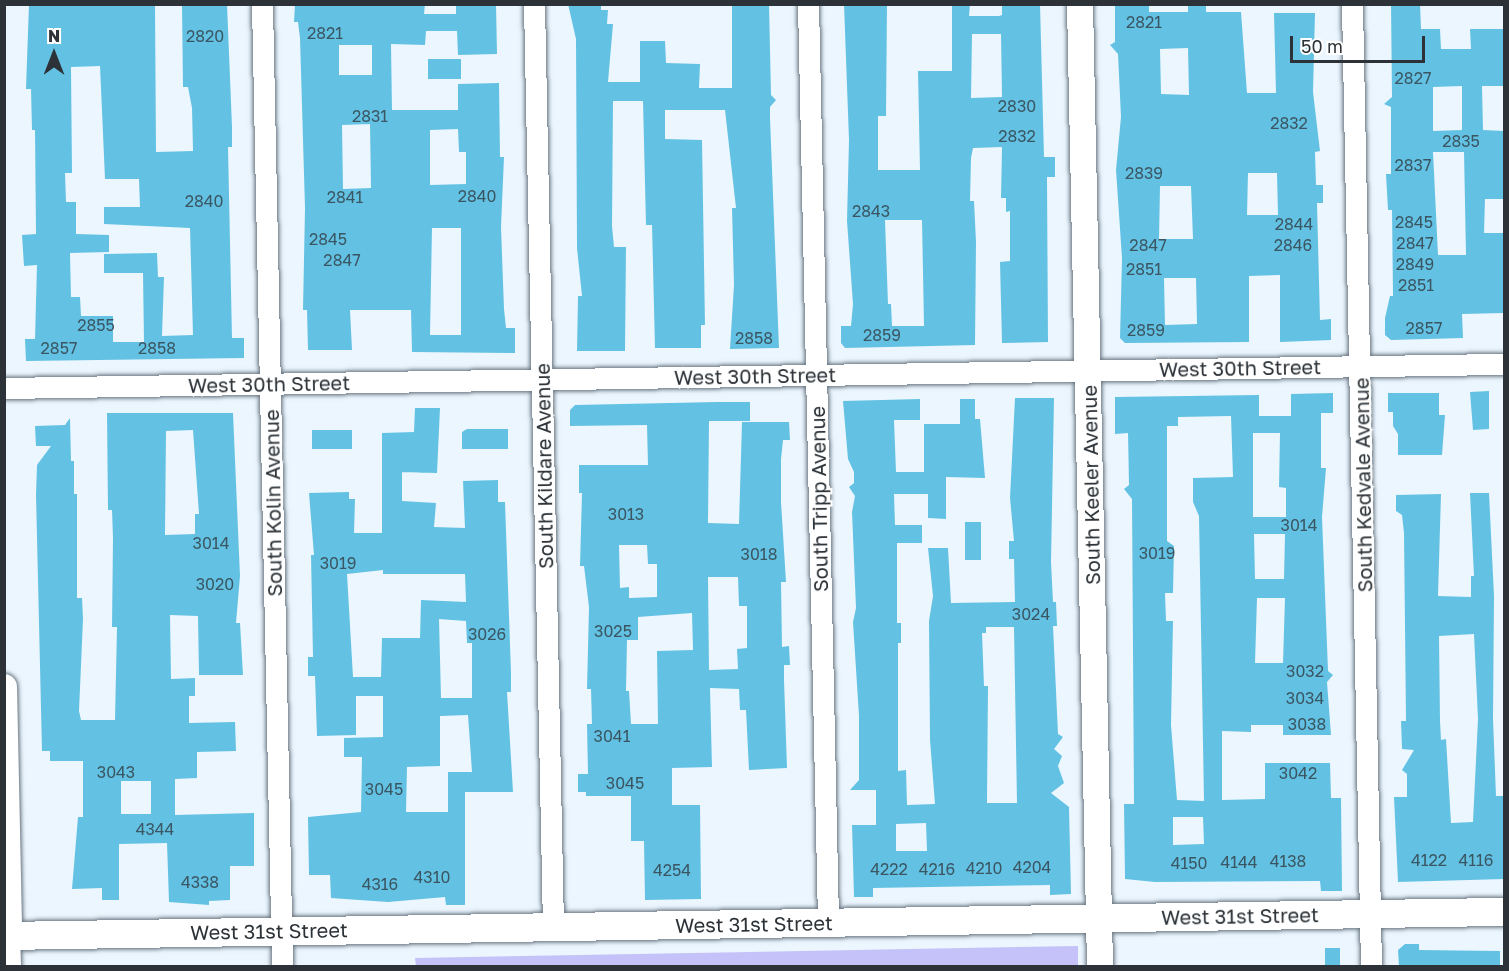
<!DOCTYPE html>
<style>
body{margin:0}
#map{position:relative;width:1509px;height:971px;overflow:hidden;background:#ecf6fe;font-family:"Golos Text",sans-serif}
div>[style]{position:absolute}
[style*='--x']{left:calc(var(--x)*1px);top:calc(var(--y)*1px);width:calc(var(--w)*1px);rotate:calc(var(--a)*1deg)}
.green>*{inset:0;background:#c5c2f9}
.building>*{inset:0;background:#63c2e4;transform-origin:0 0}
.roads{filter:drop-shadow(0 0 2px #687682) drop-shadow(0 0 2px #687682)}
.minor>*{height:21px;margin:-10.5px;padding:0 10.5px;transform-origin:10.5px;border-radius:10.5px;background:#fff}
.tertiary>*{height:26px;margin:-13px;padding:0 13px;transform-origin:13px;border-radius:13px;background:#fff}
.secondary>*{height:28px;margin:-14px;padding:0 14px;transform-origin:14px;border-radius:14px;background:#fff}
span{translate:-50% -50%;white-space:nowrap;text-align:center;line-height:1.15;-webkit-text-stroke:4.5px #fff;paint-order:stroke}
.number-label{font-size:16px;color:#3a5662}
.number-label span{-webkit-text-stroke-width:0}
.street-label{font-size:20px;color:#2c3237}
.frame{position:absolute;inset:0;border:6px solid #2c3237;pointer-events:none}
.north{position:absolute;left:24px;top:24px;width:60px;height:60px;-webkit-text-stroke:4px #fff;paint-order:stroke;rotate:0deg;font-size:16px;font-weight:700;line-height:24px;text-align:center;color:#2c3237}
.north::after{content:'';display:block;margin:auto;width:21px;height:27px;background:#2c3237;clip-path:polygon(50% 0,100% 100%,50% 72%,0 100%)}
.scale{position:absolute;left:1290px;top:36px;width:135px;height:27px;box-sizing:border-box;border:3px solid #2c3237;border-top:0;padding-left:8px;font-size:18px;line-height:21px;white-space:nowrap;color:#2c3237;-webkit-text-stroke:4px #fff;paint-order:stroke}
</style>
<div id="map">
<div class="green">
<div style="clip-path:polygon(1078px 946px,1078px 966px,416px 966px,415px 958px)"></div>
</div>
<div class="building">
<div style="clip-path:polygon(evenodd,29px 4px,155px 4px,156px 152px,193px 151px,192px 108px,188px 87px,183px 87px,182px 6px,227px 4px,232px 127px,232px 147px,228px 147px,232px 338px,244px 338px,244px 358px,26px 361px,25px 339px,35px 339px,37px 265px,24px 266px,22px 235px,36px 234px,35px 130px,32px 130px,31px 89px,26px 89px,29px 4px,100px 66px,105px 179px,139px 179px,140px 207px,104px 207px,104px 224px,190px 228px,193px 335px,162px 336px,164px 277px,158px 277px,157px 253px,104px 254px,104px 273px,143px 273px,144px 342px,113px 342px,113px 316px,81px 316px,80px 297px,71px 297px,70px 253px,109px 252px,109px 235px,76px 234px,76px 202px,66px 202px,65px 173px,72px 173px,71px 67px,100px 66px)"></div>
<div style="clip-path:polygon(evenodd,295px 4px,425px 4px,424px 14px,456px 14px,456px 4px,496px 4px,497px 54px,458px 55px,457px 31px,426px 31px,425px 45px,391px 44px,392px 110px,458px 110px,458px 84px,499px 83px,500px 157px,504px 157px,501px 227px,504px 309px,506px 328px,515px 328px,515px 353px,412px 352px,411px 310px,350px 310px,352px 350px,308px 350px,307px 310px,303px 310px,305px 208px,300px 38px,298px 22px,294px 22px,295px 4px,339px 45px,372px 45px,372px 75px,339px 75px,339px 45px,295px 4px,370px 124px,371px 188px,343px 189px,342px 125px,370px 124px,295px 4px,458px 129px,459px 152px,466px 152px,466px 184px,430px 185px,430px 130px,458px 129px,295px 4px,432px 228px,461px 228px,461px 335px,430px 335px,432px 228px)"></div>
<div style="clip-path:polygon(568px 4px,601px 4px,601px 10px,608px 10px,607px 24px,613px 24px,608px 82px,640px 82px,640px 41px,665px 41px,666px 63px,700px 64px,699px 88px,732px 88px,732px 4px,769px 4px,771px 95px,776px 100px,770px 107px,770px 118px,779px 348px,730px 349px,734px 285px,732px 208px,736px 208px,725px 110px,665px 110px,665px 139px,702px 140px,705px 325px,701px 325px,701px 348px,655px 348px,652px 225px,646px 225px,643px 101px,613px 101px,612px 226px,614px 247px,626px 247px,625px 351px,577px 351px,578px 296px,582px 296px,577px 248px,576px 39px)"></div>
<div style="clip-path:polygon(evenodd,844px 4px,887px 4px,886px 116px,878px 116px,878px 170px,920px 170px,918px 71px,952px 71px,952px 4px,970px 4px,969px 16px,999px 16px,1002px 15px,1002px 4px,1040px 4px,1044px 157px,1055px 157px,1055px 177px,1047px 177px,1048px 342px,1002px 343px,1000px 262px,1010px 261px,1010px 211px,1006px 212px,1006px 198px,1001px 198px,1002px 147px,973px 148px,971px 158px,970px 201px,974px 201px,976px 242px,975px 345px,845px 348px,841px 343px,841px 326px,851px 326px,853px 304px,847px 221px,849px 140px,844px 4px,972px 34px,1001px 34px,1002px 97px,971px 98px,972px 34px,844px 4px,885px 220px,922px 220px,924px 326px,892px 326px,891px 304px,888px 304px,885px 220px)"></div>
<div style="clip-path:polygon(evenodd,1115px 4px,1149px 4px,1149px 12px,1188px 12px,1188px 4px,1206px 4px,1206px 12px,1241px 12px,1247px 93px,1276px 93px,1274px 13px,1315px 13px,1313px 92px,1320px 151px,1315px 152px,1316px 185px,1323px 185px,1323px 203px,1317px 203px,1320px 320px,1331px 319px,1331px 340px,1280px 342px,1280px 275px,1249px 276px,1249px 342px,1125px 343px,1120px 338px,1122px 258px,1116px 170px,1121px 117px,1118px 54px,1110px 45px,1115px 42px,1115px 4px,1188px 48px,1189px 95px,1161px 94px,1160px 49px,1188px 48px,1115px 4px,1248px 173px,1277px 173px,1278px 215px,1247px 215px,1248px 173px,1115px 4px,1160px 186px,1191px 186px,1193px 239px,1159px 239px,1160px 186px,1115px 4px,1164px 278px,1196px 278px,1197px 324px,1165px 325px,1164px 278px)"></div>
<div style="clip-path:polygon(evenodd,1391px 4px,1420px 4px,1421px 29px,1440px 29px,1441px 49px,1471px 49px,1470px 29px,1504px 29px,1504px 86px,1482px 86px,1483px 130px,1504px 131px,1504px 199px,1485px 199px,1484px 233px,1504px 233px,1504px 313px,1462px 314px,1463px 338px,1391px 340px,1385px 335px,1385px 318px,1390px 296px,1393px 296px,1392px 210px,1388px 210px,1386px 174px,1391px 174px,1391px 107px,1384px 104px,1392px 97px,1391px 4px,1462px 86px,1462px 130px,1433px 131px,1433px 87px,1462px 86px,1391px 4px,1433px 152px,1464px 152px,1466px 255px,1438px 255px,1433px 152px)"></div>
<div style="left:428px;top:59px;width:33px;height:20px"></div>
<div style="clip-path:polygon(1489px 391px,1489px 429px,1473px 430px,1470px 392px)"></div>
<div style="clip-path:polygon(evenodd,1333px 393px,1333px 413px,1321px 413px,1321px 468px,1326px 468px,1322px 517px,1328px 671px,1333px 675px,1327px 682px,1331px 735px,1283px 735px,1283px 725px,1251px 725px,1251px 732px,1222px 731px,1222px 800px,1265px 799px,1265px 763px,1330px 763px,1331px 798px,1341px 798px,1342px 891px,1321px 891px,1320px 881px,1155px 882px,1125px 879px,1124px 804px,1134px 804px,1132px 499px,1124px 489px,1129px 485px,1128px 433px,1115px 434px,1115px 397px,1259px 395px,1259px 416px,1291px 416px,1291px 394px,1333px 393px,1231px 416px,1233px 477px,1193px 478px,1193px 502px,1199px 516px,1204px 801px,1177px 800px,1171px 725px,1173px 621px,1166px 621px,1165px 593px,1173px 593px,1174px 546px,1167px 541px,1167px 426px,1178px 426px,1178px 417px,1231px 416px,1333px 393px,1253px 433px,1280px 433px,1279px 487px,1286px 488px,1286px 517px,1253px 517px,1253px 433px,1333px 393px,1254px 534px,1285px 534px,1284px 579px,1255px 579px,1254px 534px,1333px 393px,1257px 598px,1285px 598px,1283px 663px,1255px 663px,1257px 598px,1333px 393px,1173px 817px,1203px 817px,1204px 844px,1173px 845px,1173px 817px)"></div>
<div style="clip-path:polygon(1388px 393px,1439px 393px,1439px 415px,1445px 415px,1442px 455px,1398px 455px,1398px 434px,1393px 426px,1393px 412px,1388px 412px)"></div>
<div style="clip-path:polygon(evenodd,1015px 398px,1054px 398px,1051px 562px,1053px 602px,1056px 602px,1057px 626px,1053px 626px,1058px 734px,1063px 737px,1054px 749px,1062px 756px,1058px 766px,1064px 783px,1051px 793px,1069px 807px,1071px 894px,1050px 895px,1050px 885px,873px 888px,873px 897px,854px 897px,852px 825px,876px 825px,876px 790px,850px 790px,859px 780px,859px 716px,853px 622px,856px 608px,852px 512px,855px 496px,849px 487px,854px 483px,854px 472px,848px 459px,843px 401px,920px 399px,920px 420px,894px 420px,896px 472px,924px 472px,924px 424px,960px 424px,960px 399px,975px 399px,975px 419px,980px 419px,985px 478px,946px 477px,946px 519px,928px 518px,928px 494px,894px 494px,895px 525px,922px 525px,922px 543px,897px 543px,897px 623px,901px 623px,901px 643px,898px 643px,898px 771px,906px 770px,907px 805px,935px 804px,930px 740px,929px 621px,933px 596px,928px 548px,948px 548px,951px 603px,1015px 602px,1014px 559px,1009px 559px,1009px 541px,1014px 541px,1010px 498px,1015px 398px,986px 627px,1014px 627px,1017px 803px,987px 803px,988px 686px,984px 686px,982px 633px,986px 633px,986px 627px,1015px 398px,926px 823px,927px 851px,896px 851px,896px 824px,926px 823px)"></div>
<div style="clip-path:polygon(evenodd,717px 402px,750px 402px,750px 421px,709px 421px,708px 523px,739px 524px,742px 422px,789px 422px,790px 440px,783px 440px,781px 459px,781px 502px,786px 582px,781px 582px,782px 647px,789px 646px,790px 665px,784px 665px,784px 680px,787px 768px,749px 770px,746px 710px,740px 710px,739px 689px,710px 688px,712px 767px,672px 768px,672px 805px,700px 805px,701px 899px,645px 900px,644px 841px,631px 841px,631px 796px,586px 796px,586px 792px,578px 792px,578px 774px,588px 774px,587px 724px,592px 724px,591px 689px,587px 689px,589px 607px,584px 566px,580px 566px,582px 493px,579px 493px,579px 465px,648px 465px,647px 425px,570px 426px,570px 410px,575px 405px,717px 402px,619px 545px,647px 545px,648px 564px,657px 564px,657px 597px,629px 598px,629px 587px,620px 588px,619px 545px,717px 402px,708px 577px,738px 577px,739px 606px,747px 606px,747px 648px,737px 649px,738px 669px,709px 670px,708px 577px,717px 402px,692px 613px,693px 650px,657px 651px,658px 724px,631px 724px,629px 691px,626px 691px,627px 640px,638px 640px,638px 617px,692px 613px)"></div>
<div style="clip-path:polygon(evenodd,415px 408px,440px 408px,437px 473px,402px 472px,402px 501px,436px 503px,434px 527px,465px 528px,463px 481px,498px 480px,498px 502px,505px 502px,511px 673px,511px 692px,507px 692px,513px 792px,465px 792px,465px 905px,446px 905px,445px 897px,388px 902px,331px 898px,330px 875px,309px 875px,308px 817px,361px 812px,362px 757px,344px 757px,344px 738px,383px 737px,383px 696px,356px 696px,356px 735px,317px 736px,315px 676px,308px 676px,308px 657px,313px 657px,311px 555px,314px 555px,309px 493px,349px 492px,349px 499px,355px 499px,354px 533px,382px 533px,382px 433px,414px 432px,415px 408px,383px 570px,383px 574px,465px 574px,466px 602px,421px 600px,420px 638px,382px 638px,381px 677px,353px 677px,347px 574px,383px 570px,415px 408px,439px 619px,466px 621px,467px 643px,472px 643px,472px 698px,441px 698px,439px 619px,415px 408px,468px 715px,472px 772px,448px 772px,448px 812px,406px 812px,407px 767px,440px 766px,440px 716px,468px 715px)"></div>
<div style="clip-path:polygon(evenodd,107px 413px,233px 413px,240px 576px,236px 623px,240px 623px,243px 675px,199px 675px,198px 616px,170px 615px,171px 679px,195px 678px,195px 696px,189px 696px,189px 723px,235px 722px,236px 751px,197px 752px,197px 778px,175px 779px,175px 815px,254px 813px,254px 866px,230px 866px,230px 900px,209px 901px,209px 905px,169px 902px,167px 843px,119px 844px,119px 900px,102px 900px,102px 888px,72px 889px,78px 817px,83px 817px,83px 761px,50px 761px,50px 751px,42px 751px,36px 495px,37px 465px,51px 446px,36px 446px,35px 426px,65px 425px,70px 418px,71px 461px,74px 461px,74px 494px,77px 494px,77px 598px,82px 598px,83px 619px,79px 711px,81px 720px,115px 720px,117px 627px,112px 627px,113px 538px,112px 510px,108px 510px,107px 413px,193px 430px,199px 514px,195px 514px,195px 534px,165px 535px,166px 431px,193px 430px,107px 413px,121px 781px,151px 781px,151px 814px,121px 814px,121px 781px)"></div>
<div style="clip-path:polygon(467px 429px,508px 429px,508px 449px,462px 449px,462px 432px)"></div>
<div style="left:312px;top:430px;width:40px;height:19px"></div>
<div style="clip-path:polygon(evenodd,1470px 493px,1489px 493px,1494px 596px,1493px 719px,1496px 796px,1504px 796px,1504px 879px,1398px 882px,1394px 797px,1407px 797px,1407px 774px,1402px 770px,1414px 750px,1402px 749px,1401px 721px,1406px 721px,1404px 533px,1402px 515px,1396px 511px,1396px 495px,1441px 494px,1438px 596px,1471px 597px,1471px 576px,1474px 576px,1470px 493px,1474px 634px,1478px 719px,1473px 822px,1451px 823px,1446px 739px,1441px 740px,1440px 721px,1439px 636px,1474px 634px)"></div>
<div style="left:965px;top:522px;width:16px;height:38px"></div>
<div style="clip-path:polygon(1405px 944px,1419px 944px,1419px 950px,1500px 951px,1500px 966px,1399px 966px,1398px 950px)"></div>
<div style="left:1340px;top:948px;width:18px;height:15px;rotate:90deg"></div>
</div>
<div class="roads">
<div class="minor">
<div style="--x:262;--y:4;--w:962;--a:88.81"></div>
<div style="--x:534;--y:4;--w:923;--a:88.82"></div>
<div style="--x:808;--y:4;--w:918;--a:88.75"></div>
<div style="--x:1352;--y:4;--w:962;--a:88.87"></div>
<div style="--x:4;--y:388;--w:1500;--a:-0.92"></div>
<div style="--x:9;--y:936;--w:30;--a:88"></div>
</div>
<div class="tertiary">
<div style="--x:1080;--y:4;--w:962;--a:88.81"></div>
<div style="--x:4;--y:687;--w:249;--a:88.8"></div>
</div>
<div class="secondary">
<div style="--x:4;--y:936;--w:1500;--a:-0.92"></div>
</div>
</div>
<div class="number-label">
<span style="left:1144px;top:22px">2821</span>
<span style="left:325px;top:33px">2821</span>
<span style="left:205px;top:36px">2820</span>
<span style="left:1413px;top:78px">2827</span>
<span style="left:1017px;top:106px">2830</span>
<span style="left:370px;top:116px">2831</span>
<span style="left:1289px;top:123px">2832</span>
<span style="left:1017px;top:136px">2832</span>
<span style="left:1461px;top:141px">2835</span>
<span style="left:1413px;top:165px">2837</span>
<span style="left:1144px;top:173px">2839</span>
<span style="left:477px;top:196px">2840</span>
<span style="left:345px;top:197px">2841</span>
<span style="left:204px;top:201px">2840</span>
<span style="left:871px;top:211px">2843</span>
<span style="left:1414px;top:222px">2845</span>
<span style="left:1294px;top:224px">2844</span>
<span style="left:328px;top:239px">2845</span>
<span style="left:1415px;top:243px">2847</span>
<span style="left:1148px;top:245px">2847</span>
<span style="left:1293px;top:245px">2846</span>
<span style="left:342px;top:260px">2847</span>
<span style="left:1415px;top:264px">2849</span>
<span style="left:1144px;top:269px">2851</span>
<span style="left:1416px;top:285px">2851</span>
<span style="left:96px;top:325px">2855</span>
<span style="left:1424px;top:328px">2857</span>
<span style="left:1146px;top:330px">2859</span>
<span style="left:882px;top:335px">2859</span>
<span style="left:754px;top:338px">2858</span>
<span style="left:59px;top:348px">2857</span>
<span style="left:157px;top:348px">2858</span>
<span style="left:626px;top:514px">3013</span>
<span style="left:1299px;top:525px">3014</span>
<span style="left:211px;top:543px">3014</span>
<span style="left:1157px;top:553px">3019</span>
<span style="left:759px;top:554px">3018</span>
<span style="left:338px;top:563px">3019</span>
<span style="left:215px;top:584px">3020</span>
<span style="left:1031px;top:614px">3024</span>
<span style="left:613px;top:631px">3025</span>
<span style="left:487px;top:634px">3026</span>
<span style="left:1305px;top:671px">3032</span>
<span style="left:1305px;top:698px">3034</span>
<span style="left:1307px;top:724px">3038</span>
<span style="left:612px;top:736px">3041</span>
<span style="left:116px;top:772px">3043</span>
<span style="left:1298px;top:773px">3042</span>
<span style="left:625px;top:783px">3045</span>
<span style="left:384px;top:789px">3045</span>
<span style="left:155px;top:829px">4344</span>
<span style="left:1429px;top:860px">4122</span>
<span style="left:1476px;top:860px">4116</span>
<span style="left:1288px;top:861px">4138</span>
<span style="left:1239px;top:862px">4144</span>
<span style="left:1189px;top:863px">4150</span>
<span style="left:1032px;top:867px">4204</span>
<span style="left:984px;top:868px">4210</span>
<span style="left:889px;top:869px">4222</span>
<span style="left:937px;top:869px">4216</span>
<span style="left:672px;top:870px">4254</span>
<span style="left:432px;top:877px">4310</span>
<span style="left:200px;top:882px">4338</span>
<span style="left:380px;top:884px">4316</span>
</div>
<div class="street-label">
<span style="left:1240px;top:368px;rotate:-1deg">West 30th Street</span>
<span style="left:755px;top:376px;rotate:-1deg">West 30th Street</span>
<span style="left:269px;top:384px;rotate:-1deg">West 30th Street</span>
<span style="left:544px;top:466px;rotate:-91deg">South Kildare Avenue</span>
<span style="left:1091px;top:485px;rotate:-91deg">South Keeler Avenue</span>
<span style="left:1363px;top:485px;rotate:-91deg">South Kedvale Avenue</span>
<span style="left:819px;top:499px;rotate:-91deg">South Tripp Avenue</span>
<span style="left:273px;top:503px;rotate:-91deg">South Kolin Avenue</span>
<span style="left:1240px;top:916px;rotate:-1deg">West 31st Street</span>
<span style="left:754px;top:924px;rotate:-1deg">West 31st Street</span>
<span style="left:269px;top:931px;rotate:-1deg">West 31st Street</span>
</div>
<div class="frame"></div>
<div class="north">N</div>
<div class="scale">50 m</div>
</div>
